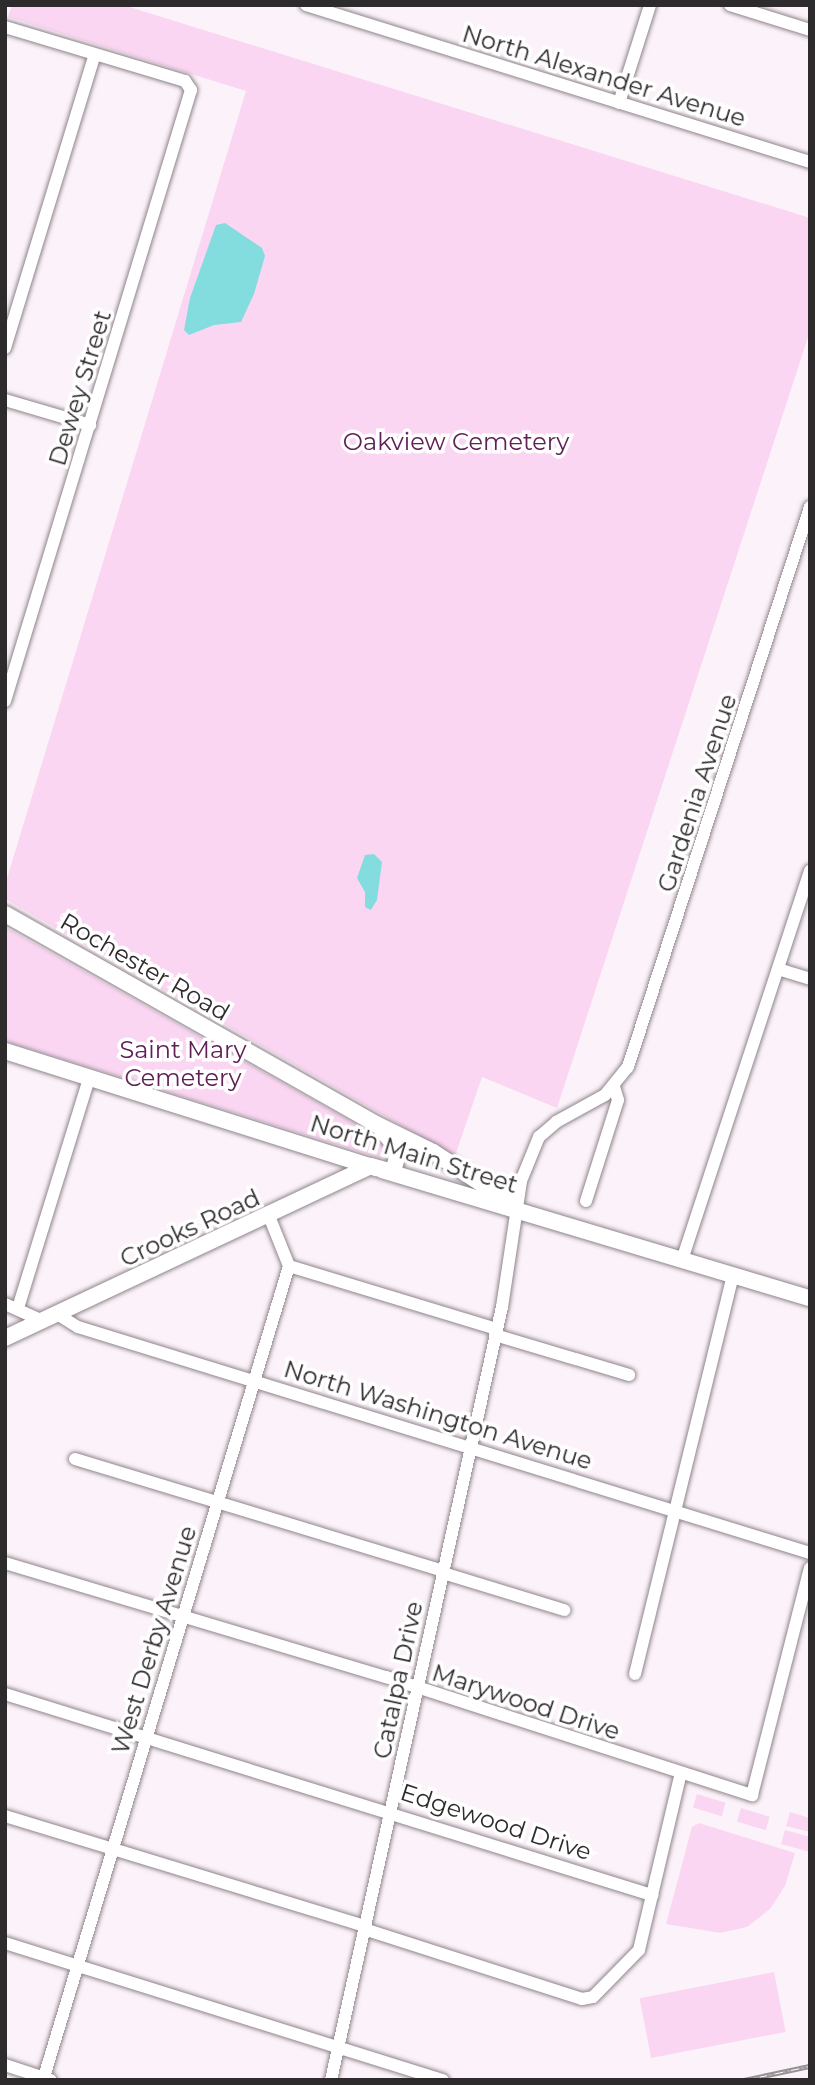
<!DOCTYPE html>
<style>
body{margin:0}
#map{position:relative;width:815px;height:2085px;overflow:hidden;background:#fcf2f9;font-family:Montserrat,sans-serif}
div>[style]{position:absolute}
[style*='--x']{left:calc(var(--x)*1px);top:calc(var(--y)*1px);width:calc(var(--w)*1px);rotate:calc(var(--a)*1deg)}
.green>*{inset:0;background:#fbd6f2;transform-origin:0 0}
.water>*{inset:0;background:#83dcde}
.roads{filter:drop-shadow(0 0 2px #8e858c) drop-shadow(0 0 2px #8e858c)}
.minor>*{height:12px;margin:-6px;padding:0 6px;transform-origin:6px;border-radius:6px;background:#fff}
.major>*{height:16px;margin:-8px;padding:0 8px;transform-origin:8px;border-radius:8px;background:#fff}
.rail>*{height:5px;margin-top:-2.5px;transform-origin:0;background:repeating-linear-gradient(90deg,#fff 0 8px,#979095 0 16px);box-sizing:border-box;border-block:2px solid #979095}
span{translate:-50% -50%;white-space:nowrap;text-align:center;line-height:1.15;-webkit-text-stroke:7px #fff;paint-order:stroke}
.street-label{font-size:24px;color:#2e2b2d}
.park-label{font-size:24px;color:#602056}
.frame{position:absolute;inset:0;border:7px solid #2e2b2d;pointer-events:none}
</style>
<div id="map">
<div class="green">
<div style="clip-path:polygon(12px 5px,123px 5px,810px 218px,810px 331px,557px 1108px,482px 1077px,455px 1156px,5px 899px,5px 885px,246px 91px,8px 17px)"></div>
<div style="clip-path:polygon(5px 927px,375px 1135px,389px 1147px,388px 1152px,380px 1158px,5px 1041px)"></div>
<div style="left:697px;top:1794px;width:30px;height:14px;rotate:17deg"></div>
<div style="left:741px;top:1808px;width:30px;height:14px;rotate:17deg"></div>
<div style="clip-path:polygon(790px 1812px,810px 1818px,810px 1832px,786px 1826px)"></div>
<div style="clip-path:polygon(699px 1823px,795px 1853px,785px 1886px,770px 1909px,747px 1927px,720px 1933px,666px 1924px,692px 1827px)"></div>
<div style="clip-path:polygon(785px 1830px,810px 1837px,810px 1852px,781px 1844px)"></div>
<div style="left:774px;top:1972px;width:61px;height:137px;rotate:79deg"></div>
</div>
<div class="water">
<div style="clip-path:polygon(225px 223px,262px 248px,265px 256px,254px 294px,241px 322px,214px 325px,189px 335px,184px 330px,190px 298px,216px 225px)"></div>
<div style="clip-path:polygon(374px 854px,382px 862px,377px 900px,371px 910px,365px 907px,365px 892px,357px 878px,365px 855px)"></div>
</div>
<div class="roads">
<div class="minor">
<div style="--x:306;--y:5;--w:528;--a:17.3"></div>
<div style="--x:730;--y:5;--w:84;--a:17.4"></div>
<div style="--x:5;--y:27;--w:188;--a:16.7"></div>
<div style="--x:185;--y:81;--w:11;--a:56"></div>
<div style="--x:191;--y:90;--w:639;--a:106.93"></div>
<div style="--x:619;--y:103;--w:103;--a:-72.4"></div>
<div style="--x:5;--y:348;--w:307;--a:-73"></div>
<div style="--x:5;--y:400;--w:89;--a:16.4"></div>
<div style="--x:778;--y:969;--w:34;--a:17"></div>
<div style="--x:586;--y:1201;--w:106;--a:-72.4"></div>
<div style="--x:618;--y:1100;--w:14;--a:-107"></div>
<div style="--x:682;--y:1260;--w:410;--a:-71.8"></div>
<div style="--x:289;--y:1266;--w:217;--a:16.9"></div>
<div style="--x:5;--y:1304;--w:42;--a:24.1"></div>
<div style="--x:18;--y:1308;--w:241;--a:-72.8"></div>
<div style="--x:57;--y:1314;--w:25;--a:32"></div>
<div style="--x:78;--y:1327;--w:766;--a:17.16"></div>
<div style="--x:495;--y:1335;--w:140;--a:16.6"></div>
<div style="--x:75;--y:1459;--w:385;--a:16.9"></div>
<div style="--x:5;--y:1563;--w:398;--a:16.7"></div>
<div style="--x:386;--y:1677;--w:385;--a:17.9"></div>
<div style="--x:752;--y:1795;--w:234;--a:-75.7"></div>
<div style="--x:443;--y:1573;--w:127;--a:17"></div>
<div style="--x:635;--y:1674;--w:411;--a:-76.2"></div>
<div style="--x:5;--y:1694;--w:678;--a:17.26"></div>
<div style="--x:5;--y:1816;--w:376;--a:17"></div>
<div style="--x:364;--y:1929;--w:229;--a:17.8"></div>
<div style="--x:582;--y:1999;--w:11;--a:-10"></div>
<div style="--x:593;--y:1997;--w:66;--a:-45.6"></div>
<div style="--x:639;--y:1950;--w:182;--a:-76.7"></div>
<div style="--x:5;--y:1943;--w:459;--a:17.4"></div>
<div style="--x:5;--y:2065;--w:48;--a:18.1"></div>
<div style="--x:44;--y:2077;--w:847;--a:-73.19"></div>
<div style="--x:289;--y:1266;--w:54;--a:-111.8"></div>
<div style="--x:331;--y:2080;--w:792;--a:-77.53"></div>
<div style="--x:502;--y:1307;--w:127;--a:-81.4"></div>
<div style="--x:521;--y:1181;--w:48;--a:-67.8"></div>
<div style="--x:539;--y:1137;--w:23;--a:-41"></div>
<div style="--x:556;--y:1122;--w:56;--a:-28.9"></div>
<div style="--x:605;--y:1095;--w:36;--a:-51"></div>
<div style="--x:628;--y:1067;--w:589;--a:-72"></div>
</div>
<div class="major">
<div style="--x:5;--y:914;--w:429;--a:29.5"></div>
<div style="--x:378;--y:1125;--w:27;--a:51"></div>
<div style="--x:395;--y:1146;--w:11;--a:80"></div>
<div style="--x:397;--y:1157;--w:16;--a:105"></div>
<div style="--x:393;--y:1172;--w:24;--a:-165"></div>
<div style="--x:5;--y:1051;--w:390;--a:17.5"></div>
<div style="--x:380;--y:1126;--w:59;--a:26.1"></div>
<div style="--x:433;--y:1152;--w:97;--a:33.2"></div>
<div style="--x:382;--y:1170;--w:447;--a:16.7"></div>
<div style="--x:5;--y:1338;--w:403;--a:-25.2"></div>
<div style="--x:370;--y:1166;--w:7;--a:16"></div>
</div>
</div>
<div class="rail">
<div style="--x:744;--y:2080;--w:67;--a:-12"></div>
</div>
<div class="street-label">
<span style="left:604px;top:76px;rotate:17deg">North Alexander Avenue</span>
<span style="left:80px;top:388px;rotate:-73deg">Dewey Street</span>
<span style="left:697px;top:793px;rotate:-72deg">Gardenia Avenue</span>
<span style="left:145px;top:967px;rotate:30deg">Rochester Road</span>
<span style="left:414px;top:1154px;rotate:17deg">North Main Street</span>
<span style="left:190px;top:1228px;rotate:-25deg">Crooks Road</span>
<span style="left:438px;top:1415px;rotate:17deg">North Washington Avenue</span>
<span style="left:154px;top:1640px;rotate:-73deg">West Derby Avenue</span>
<span style="left:398px;top:1680px;rotate:-78deg">Catalpa Drive</span>
<span style="left:526px;top:1702px;rotate:18deg">Marywood Drive</span>
<span style="left:496px;top:1822px;rotate:18deg">Edgewood Drive</span>
</div>
<div class="park-label">
<span style="left:456px;top:442px">Oakview Cemetery</span>
<span style="left:183px;top:1064px">Saint Mary<br>Cemetery</span>
</div>
<div class="frame"></div>
</div>
